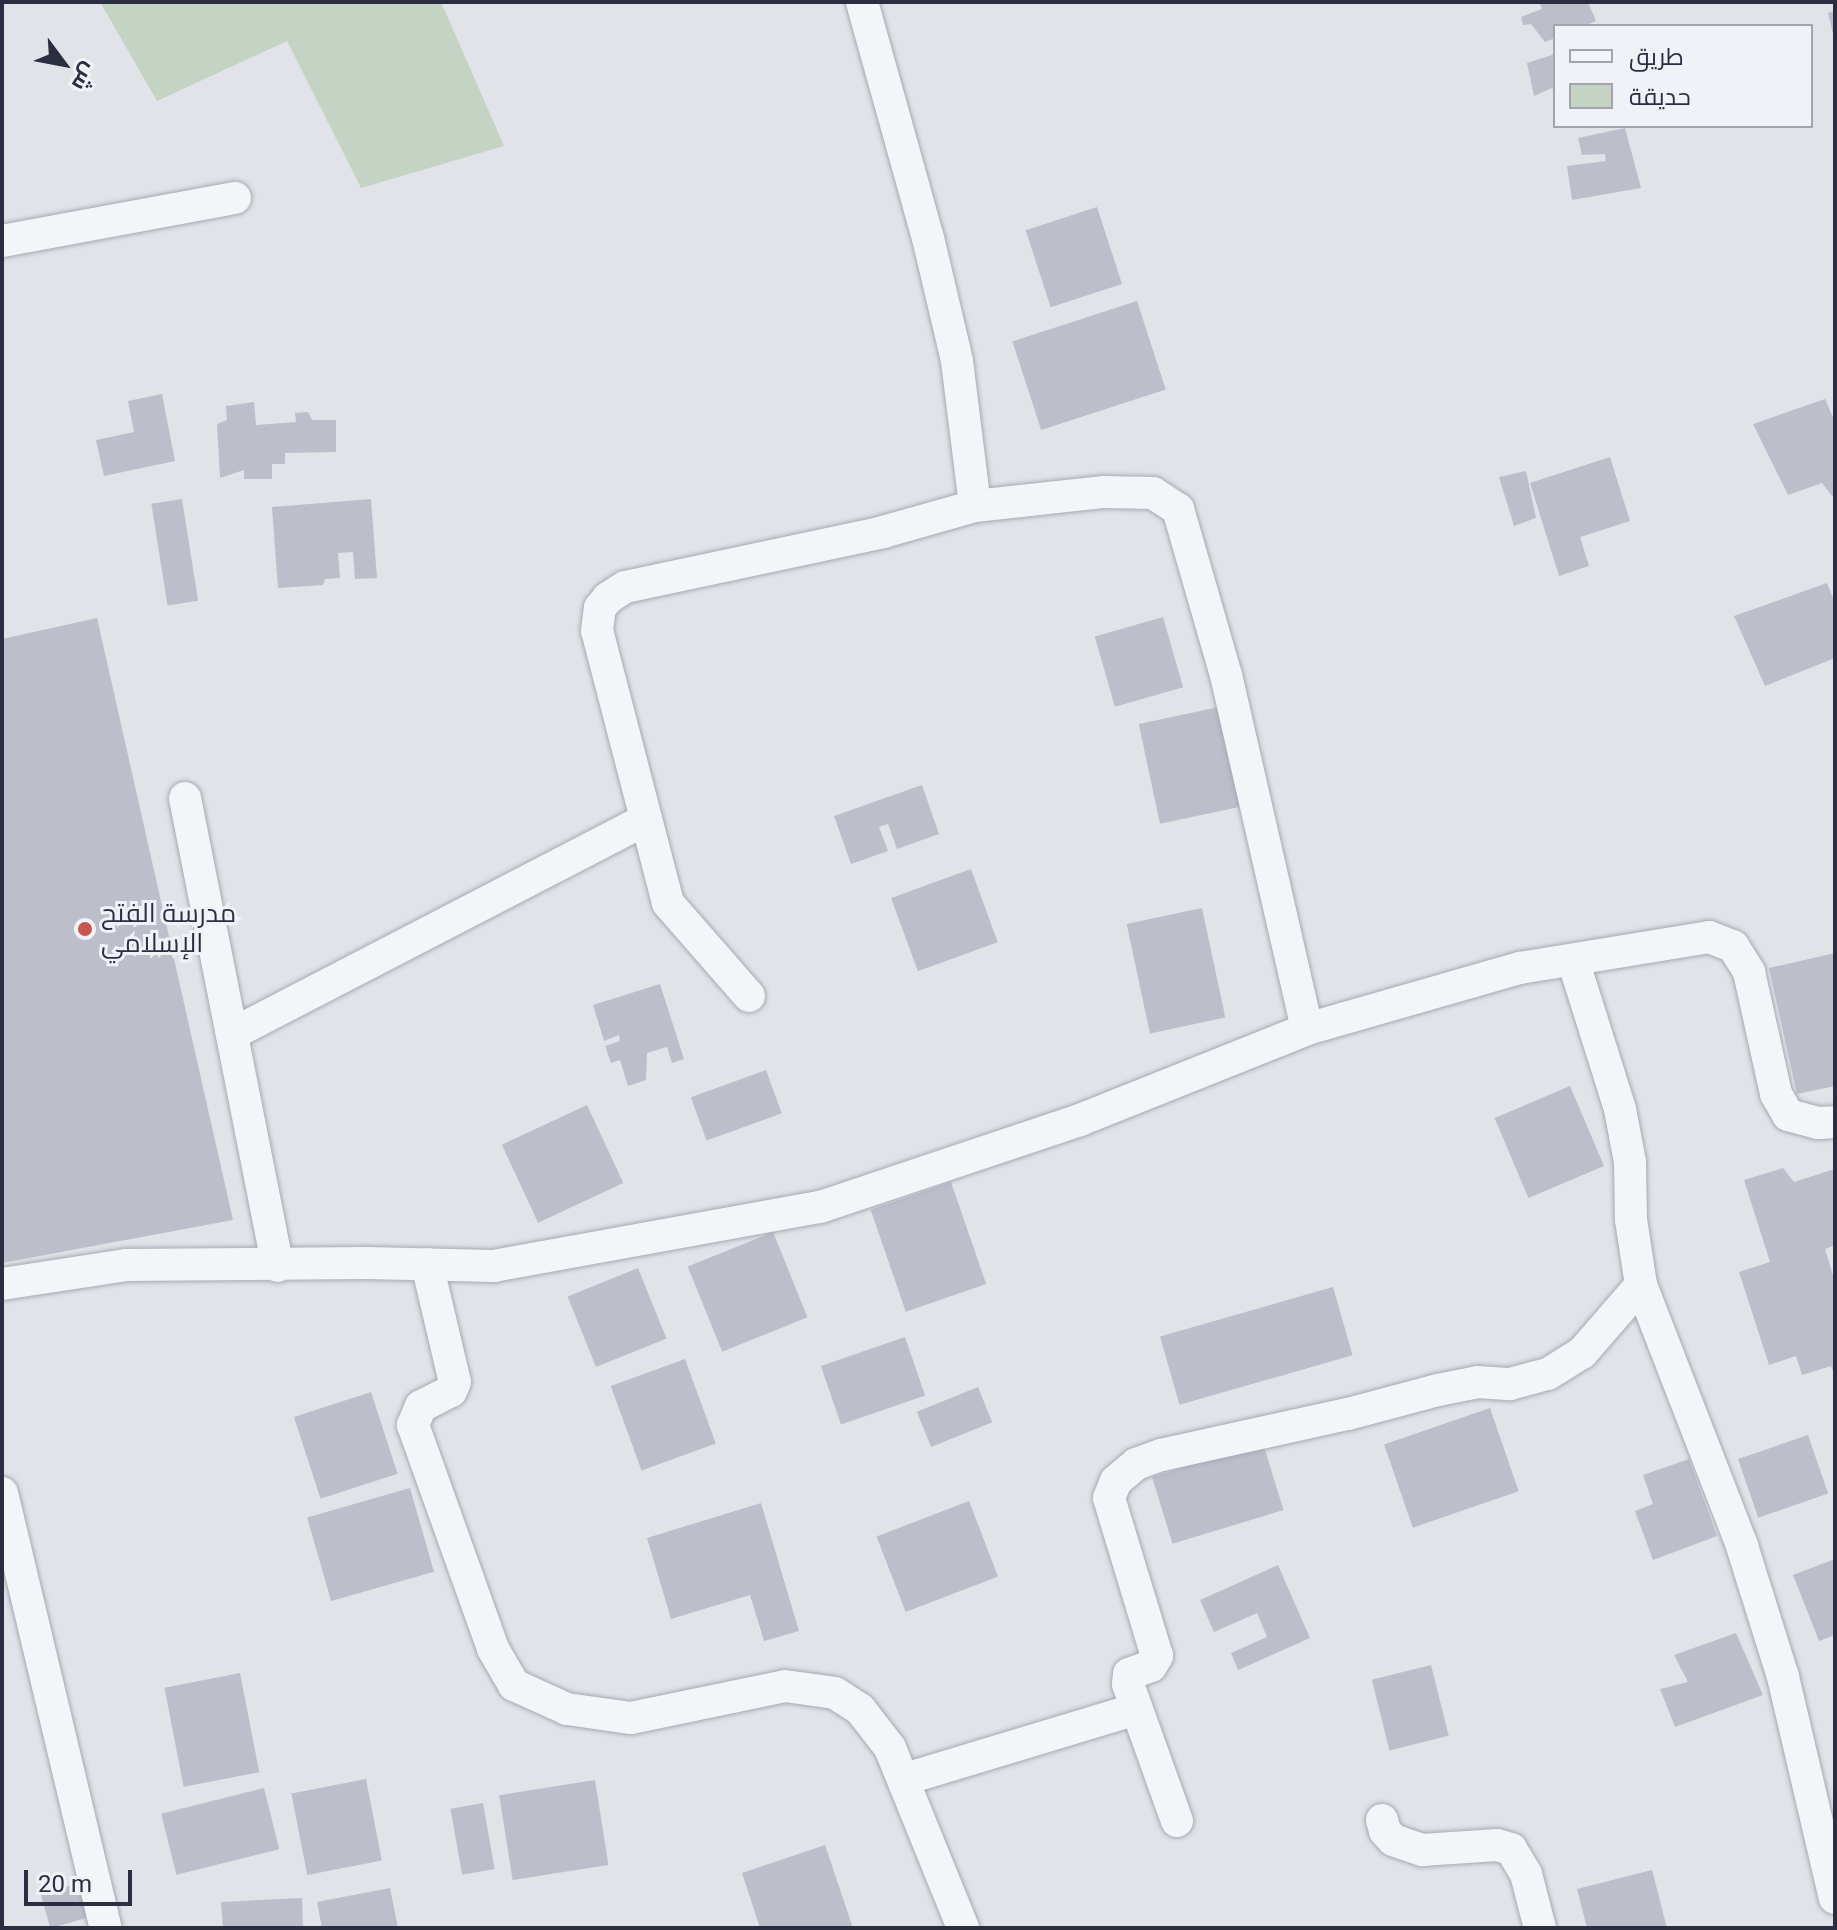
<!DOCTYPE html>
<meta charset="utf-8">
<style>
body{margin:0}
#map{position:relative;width:1837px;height:1930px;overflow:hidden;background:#e2e3e9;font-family:Roboto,Cairo,sans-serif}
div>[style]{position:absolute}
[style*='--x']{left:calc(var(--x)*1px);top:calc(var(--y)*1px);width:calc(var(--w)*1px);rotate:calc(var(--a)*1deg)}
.green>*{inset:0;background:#c4d3c3}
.building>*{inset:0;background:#bcbec9;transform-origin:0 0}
.roads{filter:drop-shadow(0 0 2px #a7a9b3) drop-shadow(0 0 2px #a7a9b3)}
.street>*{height:32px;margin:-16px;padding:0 16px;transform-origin:16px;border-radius:16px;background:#f4f5f8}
.dots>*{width:22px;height:22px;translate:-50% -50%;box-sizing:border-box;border:4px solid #f1f2f7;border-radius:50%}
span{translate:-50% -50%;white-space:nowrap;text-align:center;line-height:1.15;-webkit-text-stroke:6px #f1f2f7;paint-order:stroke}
.poi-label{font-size:26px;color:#2b2e40}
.left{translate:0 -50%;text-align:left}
.frame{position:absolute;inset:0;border:4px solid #2b2e40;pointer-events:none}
.legend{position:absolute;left:1553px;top:24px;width:260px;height:104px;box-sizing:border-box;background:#f1f2f7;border:2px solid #a2a4ae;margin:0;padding:10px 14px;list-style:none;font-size:24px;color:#2b2e40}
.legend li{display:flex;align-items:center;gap:16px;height:40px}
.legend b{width:40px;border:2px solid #a2a4ae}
.north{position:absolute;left:24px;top:24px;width:80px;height:80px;-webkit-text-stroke:6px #f1f2f7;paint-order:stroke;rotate:122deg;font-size:22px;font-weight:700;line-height:32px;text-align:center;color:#2b2e40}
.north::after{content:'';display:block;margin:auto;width:28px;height:36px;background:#2b2e40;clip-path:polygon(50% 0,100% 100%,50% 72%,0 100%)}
.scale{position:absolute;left:24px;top:1870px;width:108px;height:36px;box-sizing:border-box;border:4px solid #2b2e40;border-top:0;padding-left:10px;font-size:24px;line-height:28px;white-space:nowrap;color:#2b2e40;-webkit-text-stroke:6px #f1f2f7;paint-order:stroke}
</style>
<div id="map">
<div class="green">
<div style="clip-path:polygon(100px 2px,441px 2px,504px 146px,361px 188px,287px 41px,157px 101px)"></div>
</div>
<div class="building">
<div style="clip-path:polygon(1539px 2px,1588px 2px,1596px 21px,1584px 26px,1555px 26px,1555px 38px,1545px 42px,1531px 24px,1523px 25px,1521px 17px,1542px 9px)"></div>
<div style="clip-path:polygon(1835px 11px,1835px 38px,1834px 38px,1828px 13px)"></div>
<div style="clip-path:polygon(1555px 54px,1555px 92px,1552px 88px,1534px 96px,1527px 63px)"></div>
<div style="clip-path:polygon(1625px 128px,1641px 188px,1572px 200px,1567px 166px,1606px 161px,1605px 154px,1582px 155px,1578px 138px)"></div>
<div style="left:1097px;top:207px;width:81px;height:75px;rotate:72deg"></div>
<div style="left:1137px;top:301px;width:93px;height:131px;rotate:72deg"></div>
<div style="clip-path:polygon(162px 394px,175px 461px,104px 476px,96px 440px,134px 432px,128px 401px)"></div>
<div style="clip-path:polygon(1825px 399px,1835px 422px,1835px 495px,1832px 496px,1822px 483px,1788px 495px,1753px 424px)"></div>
<div style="clip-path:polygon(254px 402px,256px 425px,296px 422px,295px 413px,308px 412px,312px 420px,336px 420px,336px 452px,285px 453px,285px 464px,272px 464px,272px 479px,244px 479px,244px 470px,220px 478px,217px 424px,227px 420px,226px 406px)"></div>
<div style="clip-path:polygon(1610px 457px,1630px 521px,1580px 537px,1589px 566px,1559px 576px,1530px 483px)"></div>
<div style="clip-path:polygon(1526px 471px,1536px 518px,1514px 526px,1499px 477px)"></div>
<div style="left:182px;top:499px;width:103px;height:31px;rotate:81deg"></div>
<div style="clip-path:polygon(371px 499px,377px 578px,355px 579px,353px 552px,338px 553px,340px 578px,325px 579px,323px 585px,278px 588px,272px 507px)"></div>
<div style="clip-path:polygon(1827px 583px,1835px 603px,1835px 658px,1765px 686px,1734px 616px)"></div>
<div style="left:1163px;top:617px;width:73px;height:71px;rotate:74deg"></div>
<div style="clip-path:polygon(97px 618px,233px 1220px,2px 1263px,2px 639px)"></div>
<div style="left:1219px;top:707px;width:102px;height:82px;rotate:78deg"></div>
<div style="clip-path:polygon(922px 785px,939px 834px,897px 849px,888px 824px,879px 827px,888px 851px,851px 864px,834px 816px)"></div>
<div style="left:971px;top:869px;width:78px;height:85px;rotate:70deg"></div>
<div style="left:1202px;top:908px;width:112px;height:77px;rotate:78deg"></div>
<div style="clip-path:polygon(1835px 953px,1835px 1086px,1797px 1094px,1769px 968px)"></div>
<div style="clip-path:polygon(660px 984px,684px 1059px,672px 1063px,667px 1047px,647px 1053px,646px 1080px,628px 1086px,620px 1060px,611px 1063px,605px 1046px,620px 1041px,619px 1035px,604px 1041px,593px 1005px)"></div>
<div style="left:766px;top:1070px;width:46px;height:80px;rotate:70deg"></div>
<div style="left:1570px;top:1086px;width:87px;height:82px;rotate:67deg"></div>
<div style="left:587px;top:1105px;width:86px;height:94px;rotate:65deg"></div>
<div style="clip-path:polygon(1783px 1168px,1794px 1182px,1835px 1169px,1835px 1245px,1825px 1249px,1835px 1282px,1835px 1377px,1831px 1366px,1802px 1375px,1796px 1356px,1769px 1365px,1739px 1272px,1770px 1262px,1744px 1180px)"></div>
<div style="left:951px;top:1182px;width:108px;height:85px;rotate:71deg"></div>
<div style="left:773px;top:1232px;width:92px;height:92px;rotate:68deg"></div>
<div style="left:638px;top:1268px;width:76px;height:76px;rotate:68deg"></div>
<div style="left:1333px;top:1287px;width:71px;height:180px;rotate:74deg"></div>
<div style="left:905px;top:1337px;width:62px;height:89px;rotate:71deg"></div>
<div style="left:685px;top:1359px;width:90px;height:79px;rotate:70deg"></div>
<div style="left:978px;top:1387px;width:38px;height:66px;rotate:68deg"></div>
<div style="left:371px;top:1392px;width:86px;height:81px;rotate:72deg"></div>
<div style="left:1490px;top:1408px;width:88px;height:112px;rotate:71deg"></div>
<div style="left:1808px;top:1435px;width:62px;height:74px;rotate:71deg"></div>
<div style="left:1263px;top:1443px;width:70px;height:116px;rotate:73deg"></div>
<div style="clip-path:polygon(1689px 1459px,1717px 1536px,1653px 1560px,1635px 1511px,1653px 1504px,1643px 1475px)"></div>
<div style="left:410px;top:1488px;width:87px;height:107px;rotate:74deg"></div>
<div style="left:969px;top:1501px;width:81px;height:99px;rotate:69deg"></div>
<div style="clip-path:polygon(761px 1503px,799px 1631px,764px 1641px,750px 1595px,671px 1619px,647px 1538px)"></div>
<div style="clip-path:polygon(1835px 1559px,1835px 1635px,1819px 1641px,1793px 1575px)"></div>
<div style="clip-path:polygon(1278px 1565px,1310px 1638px,1238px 1670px,1231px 1653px,1267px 1637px,1257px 1613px,1214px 1632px,1200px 1600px)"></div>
<div style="clip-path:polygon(1736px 1633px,1763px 1695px,1675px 1727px,1660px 1689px,1688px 1682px,1674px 1655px)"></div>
<div style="left:1431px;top:1665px;width:73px;height:61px;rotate:76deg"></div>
<div style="left:240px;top:1673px;width:101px;height:77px;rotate:79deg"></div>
<div style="left:366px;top:1779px;width:83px;height:76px;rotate:79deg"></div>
<div style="left:595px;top:1780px;width:86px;height:97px;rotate:81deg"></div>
<div style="left:264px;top:1788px;width:63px;height:106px;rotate:76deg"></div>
<div style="left:483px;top:1803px;width:67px;height:33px;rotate:80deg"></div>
<div style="clip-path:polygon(825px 1845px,853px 1928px,760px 1928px,742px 1873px)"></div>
<div style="clip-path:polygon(1652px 1870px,1667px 1928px,1587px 1928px,1577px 1889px)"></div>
<div style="left:78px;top:1883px;width:36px;height:39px;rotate:74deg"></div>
<div style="clip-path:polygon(390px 1888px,398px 1928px,322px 1928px,317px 1902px)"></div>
<div style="clip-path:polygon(302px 1898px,303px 1928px,223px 1928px,221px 1902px)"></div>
</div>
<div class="roads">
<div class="street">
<div style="--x:862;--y:2;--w:245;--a:74.4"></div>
<div style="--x:928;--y:238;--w:126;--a:76.7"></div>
<div style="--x:957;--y:361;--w:146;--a:82.9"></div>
<div style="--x:2;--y:241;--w:237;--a:-10.5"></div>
<div style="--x:185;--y:798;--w:477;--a:78.8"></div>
<div style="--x:749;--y:996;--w:123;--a:-131.1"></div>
<div style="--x:668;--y:903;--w:281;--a:-104.6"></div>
<div style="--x:597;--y:631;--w:23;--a:-83"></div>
<div style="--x:600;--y:608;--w:13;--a:-51"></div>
<div style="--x:608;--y:598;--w:20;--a:-33"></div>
<div style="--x:625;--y:587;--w:264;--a:-12"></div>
<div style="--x:883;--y:532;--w:96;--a:-15.8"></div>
<div style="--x:975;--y:506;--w:130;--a:-6.2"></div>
<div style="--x:1104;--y:492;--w:49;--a:1.2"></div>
<div style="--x:1153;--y:493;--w:30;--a:33"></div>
<div style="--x:1178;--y:509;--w:173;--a:73.9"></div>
<div style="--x:1226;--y:675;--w:363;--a:77.1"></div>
<div style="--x:232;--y:1034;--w:466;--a:-27.4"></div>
<div style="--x:427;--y:1264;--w:121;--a:76.7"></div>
<div style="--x:455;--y:1382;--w:10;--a:114"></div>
<div style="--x:451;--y:1391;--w:34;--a:153"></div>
<div style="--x:421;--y:1406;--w:21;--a:113"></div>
<div style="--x:413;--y:1425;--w:238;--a:70.3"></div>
<div style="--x:493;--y:1649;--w:42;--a:59.7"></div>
<div style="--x:514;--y:1685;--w:58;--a:24.4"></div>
<div style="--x:567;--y:1709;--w:65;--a:8"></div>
<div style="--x:631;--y:1718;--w:157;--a:-11.7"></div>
<div style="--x:785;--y:1686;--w:50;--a:8"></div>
<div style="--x:835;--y:1693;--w:30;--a:33"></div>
<div style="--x:860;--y:1709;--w:49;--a:52.4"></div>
<div style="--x:890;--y:1748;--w:194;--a:67.9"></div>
<div style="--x:2;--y:1284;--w:125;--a:-8.7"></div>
<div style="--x:126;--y:1265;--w:241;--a:-0.5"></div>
<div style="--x:367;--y:1263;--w:127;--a:1.4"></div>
<div style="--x:494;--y:1266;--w:331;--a:-10.3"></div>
<div style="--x:820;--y:1207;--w:274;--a:-18.5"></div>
<div style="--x:1080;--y:1120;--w:245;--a:-21.8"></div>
<div style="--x:1307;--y:1029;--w:222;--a:-16"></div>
<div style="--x:1520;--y:968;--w:192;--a:-9.3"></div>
<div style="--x:1709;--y:937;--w:26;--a:21"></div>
<div style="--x:1733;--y:946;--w:31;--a:58"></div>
<div style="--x:1749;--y:972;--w:125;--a:77.5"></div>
<div style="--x:1776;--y:1094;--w:24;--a:60"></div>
<div style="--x:1788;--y:1115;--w:31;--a:15"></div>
<div style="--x:1818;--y:1123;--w:17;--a:-3"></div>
<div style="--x:1641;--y:1285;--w:280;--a:68.8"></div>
<div style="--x:1742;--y:1546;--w:137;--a:72.6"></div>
<div style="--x:1783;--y:1677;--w:227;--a:76.8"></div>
<div style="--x:2;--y:1493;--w:447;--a:76.6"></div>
<div style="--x:905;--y:1779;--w:242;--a:-16.8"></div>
<div style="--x:1382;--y:1820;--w:11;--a:75"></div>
<div style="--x:1385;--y:1831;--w:12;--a:48"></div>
<div style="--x:1393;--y:1840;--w:31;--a:19"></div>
<div style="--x:1422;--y:1850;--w:75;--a:-3.8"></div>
<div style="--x:1497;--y:1845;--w:15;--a:16"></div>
<div style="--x:1511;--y:1849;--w:29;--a:59"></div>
<div style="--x:1526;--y:1874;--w:56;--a:75.5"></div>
<div style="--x:1177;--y:1821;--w:145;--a:-109.7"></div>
<div style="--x:1128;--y:1684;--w:10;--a:-84"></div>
<div style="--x:1129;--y:1674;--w:23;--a:-20"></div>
<div style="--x:1151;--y:1666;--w:12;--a:-59"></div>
<div style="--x:1157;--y:1656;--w:165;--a:-106.9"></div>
<div style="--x:1109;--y:1498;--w:18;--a:-68"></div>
<div style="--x:1116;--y:1481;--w:26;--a:-40"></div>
<div style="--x:1136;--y:1464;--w:27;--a:-20"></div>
<div style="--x:1161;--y:1455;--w:191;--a:-12.4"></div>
<div style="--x:1348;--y:1414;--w:93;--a:-14.9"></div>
<div style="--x:1438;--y:1390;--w:41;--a:-11.3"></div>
<div style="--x:1478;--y:1382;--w:32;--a:4"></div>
<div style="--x:1510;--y:1384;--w:39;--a:-15"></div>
<div style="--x:1548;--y:1374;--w:40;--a:-32"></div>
<div style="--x:1582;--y:1353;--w:90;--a:-49.1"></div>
<div style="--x:1641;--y:1285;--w:66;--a:-98.7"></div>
<div style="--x:1631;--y:1220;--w:58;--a:-91"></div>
<div style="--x:1630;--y:1162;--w:54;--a:-100.7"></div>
<div style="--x:1620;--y:1109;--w:156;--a:-107.5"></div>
</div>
</div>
<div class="dots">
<div style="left:85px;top:929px;background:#c6564f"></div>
</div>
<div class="poi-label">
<span class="left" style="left:101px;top:929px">مدرسة الفتح<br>الإسلامي</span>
</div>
<div class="frame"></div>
<ul class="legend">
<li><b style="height:10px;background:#f4f5f8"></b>طريق</li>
<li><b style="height:22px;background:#c4d3c3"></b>حديقة</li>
</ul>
<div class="north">ش</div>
<div class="scale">20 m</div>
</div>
